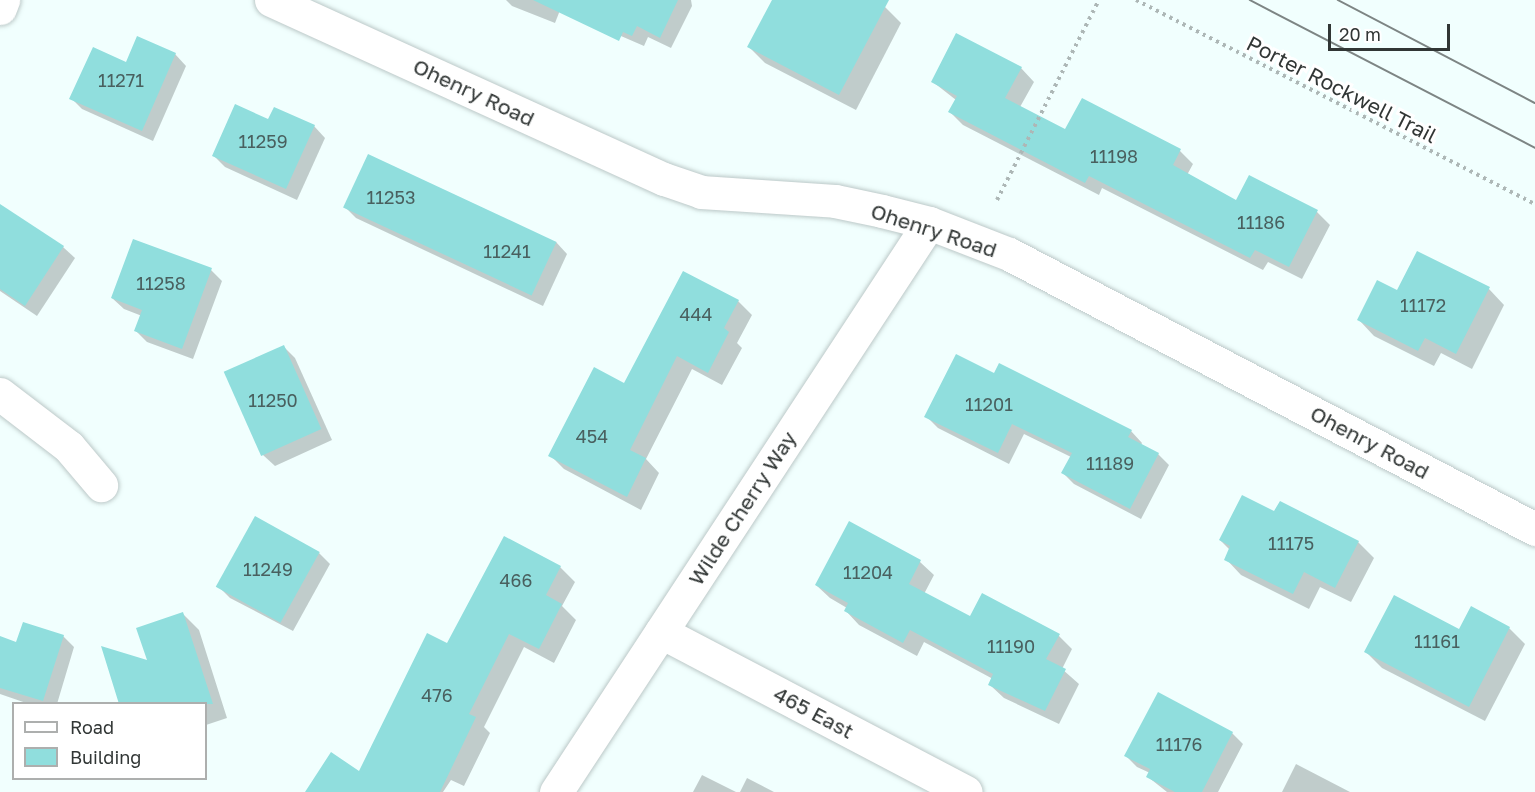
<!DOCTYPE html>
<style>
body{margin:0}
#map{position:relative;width:1535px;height:792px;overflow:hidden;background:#f1fffe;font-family:"Golos Text",sans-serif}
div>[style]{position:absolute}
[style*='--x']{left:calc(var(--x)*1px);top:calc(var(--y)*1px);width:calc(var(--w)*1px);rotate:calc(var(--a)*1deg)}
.shadow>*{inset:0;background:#0003}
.building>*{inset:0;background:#90dedd;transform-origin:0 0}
.path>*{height:4px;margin-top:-2px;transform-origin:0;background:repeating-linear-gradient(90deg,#adb7b6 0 3px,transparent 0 7.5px)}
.roads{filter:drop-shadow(0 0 2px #bcc9c8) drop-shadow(0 0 2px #bcc9c8)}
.minor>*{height:33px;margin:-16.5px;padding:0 16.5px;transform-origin:16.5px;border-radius:16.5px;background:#fff}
.tram>*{height:1.5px;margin:-0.75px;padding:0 0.75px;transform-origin:0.75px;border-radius:0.75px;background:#7d8584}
span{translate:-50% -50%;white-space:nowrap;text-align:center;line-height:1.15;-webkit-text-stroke:6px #fff;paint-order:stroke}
.number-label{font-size:18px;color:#49605f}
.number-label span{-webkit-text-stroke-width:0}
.street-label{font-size:21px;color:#313635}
.legend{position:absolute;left:12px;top:702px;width:195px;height:78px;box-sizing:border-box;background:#fff;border:2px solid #adafae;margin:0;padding:8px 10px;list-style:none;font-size:18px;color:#313635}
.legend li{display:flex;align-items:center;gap:12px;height:30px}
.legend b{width:30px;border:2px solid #adafae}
.scale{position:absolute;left:1328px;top:24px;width:122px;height:27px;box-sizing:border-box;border:3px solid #313635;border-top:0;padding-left:8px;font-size:18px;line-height:21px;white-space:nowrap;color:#313635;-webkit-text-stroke:4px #fff;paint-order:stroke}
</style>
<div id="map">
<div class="shadow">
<div style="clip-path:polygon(506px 0,564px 0,555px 23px,512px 6px)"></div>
<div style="clip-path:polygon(613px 0,691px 0,692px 6px,671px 48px,648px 37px,644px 46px,614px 33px)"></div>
<div style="clip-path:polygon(773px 0,871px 0,885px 7px,901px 23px,856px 110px,765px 63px,749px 47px)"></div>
<div style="clip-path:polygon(957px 35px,1021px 68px,1034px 82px,1020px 107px,1066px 131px,1180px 151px,1193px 164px,1187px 175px,1237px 202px,1317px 212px,1330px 225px,1302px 279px,1268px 262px,1263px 270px,1102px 188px,1099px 195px,963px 125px,950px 112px,956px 100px,933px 82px)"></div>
<div style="clip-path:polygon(175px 54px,186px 66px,153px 141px,82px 109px,71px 98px,126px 63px)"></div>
<div style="clip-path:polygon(269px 121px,314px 126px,325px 138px,297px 200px,225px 167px,214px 156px)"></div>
<div style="clip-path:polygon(0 205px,63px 247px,75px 258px,37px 316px,0 291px)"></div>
<div style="clip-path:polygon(345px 207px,556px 242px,567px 254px,543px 306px,356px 218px)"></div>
<div style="clip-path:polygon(211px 270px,222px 281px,193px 359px,147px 342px,136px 331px,142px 316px,124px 309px,112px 298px)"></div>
<div style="clip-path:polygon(683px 273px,738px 301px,752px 315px,737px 343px,742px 348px,722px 385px,692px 369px,646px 459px,659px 473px,641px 510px,564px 469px,550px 455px,625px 385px)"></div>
<div style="clip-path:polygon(1489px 289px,1504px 305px,1472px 369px,1441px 353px,1434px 366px,1374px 336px,1359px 320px,1398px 292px)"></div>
<div style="clip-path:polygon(284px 347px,295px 358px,332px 440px,275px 466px,263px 455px)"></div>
<div style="clip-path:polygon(926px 416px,1131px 431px,1142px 443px,1141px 445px,1158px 454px,1169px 465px,1141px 519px,1074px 484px,1063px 473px,1071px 457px,1024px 434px,1009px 464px,938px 428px)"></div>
<div style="clip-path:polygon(1275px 513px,1358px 542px,1374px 558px,1351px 602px,1320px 587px,1309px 609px,1241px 575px,1226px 559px,1230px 550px,1220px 540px)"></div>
<div style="clip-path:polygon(849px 523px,920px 562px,934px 575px,924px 594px,970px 618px,1059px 636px,1072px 649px,1062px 669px,1079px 684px,1059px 724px,1004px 698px,990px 685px,993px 679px,924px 642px,917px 656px,859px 625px,846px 611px,847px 608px,830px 598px,816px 585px)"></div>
<div style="clip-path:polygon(319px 553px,330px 564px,293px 631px,230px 598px,219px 587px)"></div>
<div style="clip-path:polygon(560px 567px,575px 582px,562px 606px,576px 620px,554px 663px,524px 647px,484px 727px,490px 733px,464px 786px,451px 780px,443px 792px,307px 792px,360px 773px,447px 645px)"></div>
<div style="clip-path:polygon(183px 614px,199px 630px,227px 718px,206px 725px,206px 704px,149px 663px)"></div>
<div style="clip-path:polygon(1509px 628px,1525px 644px,1485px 721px,1382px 668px,1366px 652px)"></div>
<div style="clip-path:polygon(63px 636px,74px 647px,57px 704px,29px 704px,0 694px,0 638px,17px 644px)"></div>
<div style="clip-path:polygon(1232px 733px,1243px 744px,1218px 792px,1167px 792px,1148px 777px,1150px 773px,1137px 767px,1126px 756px)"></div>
<div style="clip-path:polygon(1296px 764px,1350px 792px,1282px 792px)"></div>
<div style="clip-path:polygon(702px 775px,736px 792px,693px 792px)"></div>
<div style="clip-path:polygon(747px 778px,774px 792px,740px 792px)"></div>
</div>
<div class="building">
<div style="clip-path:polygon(533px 0,678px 0,660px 38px,637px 26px,632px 36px,623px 32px,619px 41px)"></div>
<div style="clip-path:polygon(772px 0,889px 0,839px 95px,747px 47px)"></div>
<div style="clip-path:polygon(956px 33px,1022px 67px,1005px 98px,1065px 129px,1082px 98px,1181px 149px,1173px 165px,1236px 200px,1249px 175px,1318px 210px,1289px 267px,1255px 250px,1250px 258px,1089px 176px,1085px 183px,948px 112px,957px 96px,931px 82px)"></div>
<div style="clip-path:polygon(137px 36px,176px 53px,142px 131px,69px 99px,93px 47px,126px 62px)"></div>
<div style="clip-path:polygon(235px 104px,268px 119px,274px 107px,315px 125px,286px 189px,212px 156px)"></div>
<div style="left:368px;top:154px;width:208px;height:59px;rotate:25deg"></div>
<div style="clip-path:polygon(0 204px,64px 246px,25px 306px,0 289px)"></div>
<div style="clip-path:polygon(133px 239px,212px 268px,182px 349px,134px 331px,142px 310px,111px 298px)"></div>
<div style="clip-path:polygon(1417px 251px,1490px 287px,1456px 354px,1425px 338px,1418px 351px,1357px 320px,1377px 280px,1397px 290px)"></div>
<div style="clip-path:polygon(683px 271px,739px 300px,724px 328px,729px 332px,708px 373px,677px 356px,630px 450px,646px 458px,627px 497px,548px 456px,594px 367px,624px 383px)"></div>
<div style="left:284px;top:345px;width:92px;height:66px;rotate:66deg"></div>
<div style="clip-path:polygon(956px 354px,994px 373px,999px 363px,1132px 430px,1128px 437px,1159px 453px,1130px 509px,1061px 473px,1072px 453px,1012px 424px,998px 453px,924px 417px)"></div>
<div style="clip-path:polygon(1242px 495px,1274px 511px,1280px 501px,1359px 541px,1335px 588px,1304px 572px,1293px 594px,1224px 560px,1230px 546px,1219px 540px)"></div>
<div style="left:255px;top:516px;width:74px;height:81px;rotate:29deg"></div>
<div style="clip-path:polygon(849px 521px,921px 560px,909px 584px,970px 616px,982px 593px,1060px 634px,1046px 659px,1066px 669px,1045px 711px,988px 685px,993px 674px,910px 630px,903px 643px,844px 611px,848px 603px,815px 585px)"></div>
<div style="clip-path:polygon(504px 536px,561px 566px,546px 595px,562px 604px,539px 649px,509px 634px,469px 714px,476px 717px,440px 792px,305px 792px,331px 752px,359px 771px,427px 633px,447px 643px)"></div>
<div style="clip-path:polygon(1394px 595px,1459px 629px,1471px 606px,1510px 627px,1469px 707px,1364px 652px)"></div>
<div style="clip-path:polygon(183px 612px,213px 704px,119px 704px,101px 646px,147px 660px,136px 628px)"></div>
<div style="clip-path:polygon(23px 622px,64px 635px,43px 701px,0 688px,0 636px,16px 642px)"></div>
<div style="clip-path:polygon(1158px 692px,1233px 732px,1202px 792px,1175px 792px,1146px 777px,1150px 769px,1124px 756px)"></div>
</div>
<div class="path">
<div style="--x:1136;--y:0;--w:448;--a:27.1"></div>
<div style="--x:997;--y:200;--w:225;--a:-63"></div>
</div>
<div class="roads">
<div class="minor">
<div style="--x:271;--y:0;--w:432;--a:24.5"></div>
<div style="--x:664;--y:179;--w:39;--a:19"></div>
<div style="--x:701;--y:192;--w:134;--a:3.8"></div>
<div style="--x:835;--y:201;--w:48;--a:12"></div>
<div style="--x:882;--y:211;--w:49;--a:14.3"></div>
<div style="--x:929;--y:223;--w:86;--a:21.2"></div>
<div style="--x:1009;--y:254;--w:594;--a:27.6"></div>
<div style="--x:0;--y:8;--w:9;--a:-69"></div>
<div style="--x:0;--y:394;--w:87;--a:37.5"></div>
<div style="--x:69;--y:447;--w:50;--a:49.9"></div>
<div style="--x:661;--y:632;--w:344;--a:27.7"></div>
<div style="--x:556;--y:792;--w:680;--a:-56.75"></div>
</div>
</div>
<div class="tram">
<div style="--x:1250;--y:0;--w:321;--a:27.4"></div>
<div style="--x:1338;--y:0;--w:222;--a:27.6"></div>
</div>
<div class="number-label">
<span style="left:121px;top:80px">11271</span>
<span style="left:263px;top:141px">11259</span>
<span style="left:1114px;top:156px">11198</span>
<span style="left:391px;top:197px">11253</span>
<span style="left:1261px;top:222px">11186</span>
<span style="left:507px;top:251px">11241</span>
<span style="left:161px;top:283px">11258</span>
<span style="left:1423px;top:305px">11172</span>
<span style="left:696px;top:314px">444</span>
<span style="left:273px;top:400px">11250</span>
<span style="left:989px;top:404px">11201</span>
<span style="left:592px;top:436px">454</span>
<span style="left:1110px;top:463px">11189</span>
<span style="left:1291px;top:543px">11175</span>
<span style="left:268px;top:569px">11249</span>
<span style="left:868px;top:572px">11204</span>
<span style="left:516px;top:580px">466</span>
<span style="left:1437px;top:641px">11161</span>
<span style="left:1011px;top:646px">11190</span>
<span style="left:437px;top:695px">476</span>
<span style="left:1179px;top:744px">11176</span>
</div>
<div class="street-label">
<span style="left:1342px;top:89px;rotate:27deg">Porter Rockwell Trail</span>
<span style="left:474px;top:92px;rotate:25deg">Ohenry Road</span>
<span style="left:934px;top:230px;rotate:18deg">Ohenry Road</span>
<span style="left:1370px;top:442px;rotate:28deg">Ohenry Road</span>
<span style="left:742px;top:508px;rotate:-57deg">Wilde Cherry Way</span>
<span style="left:814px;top:712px;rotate:28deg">465 East</span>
</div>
<ul class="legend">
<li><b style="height:8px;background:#fff"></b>Road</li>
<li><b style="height:16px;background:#90dedd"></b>Building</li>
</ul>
<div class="scale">20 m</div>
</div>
